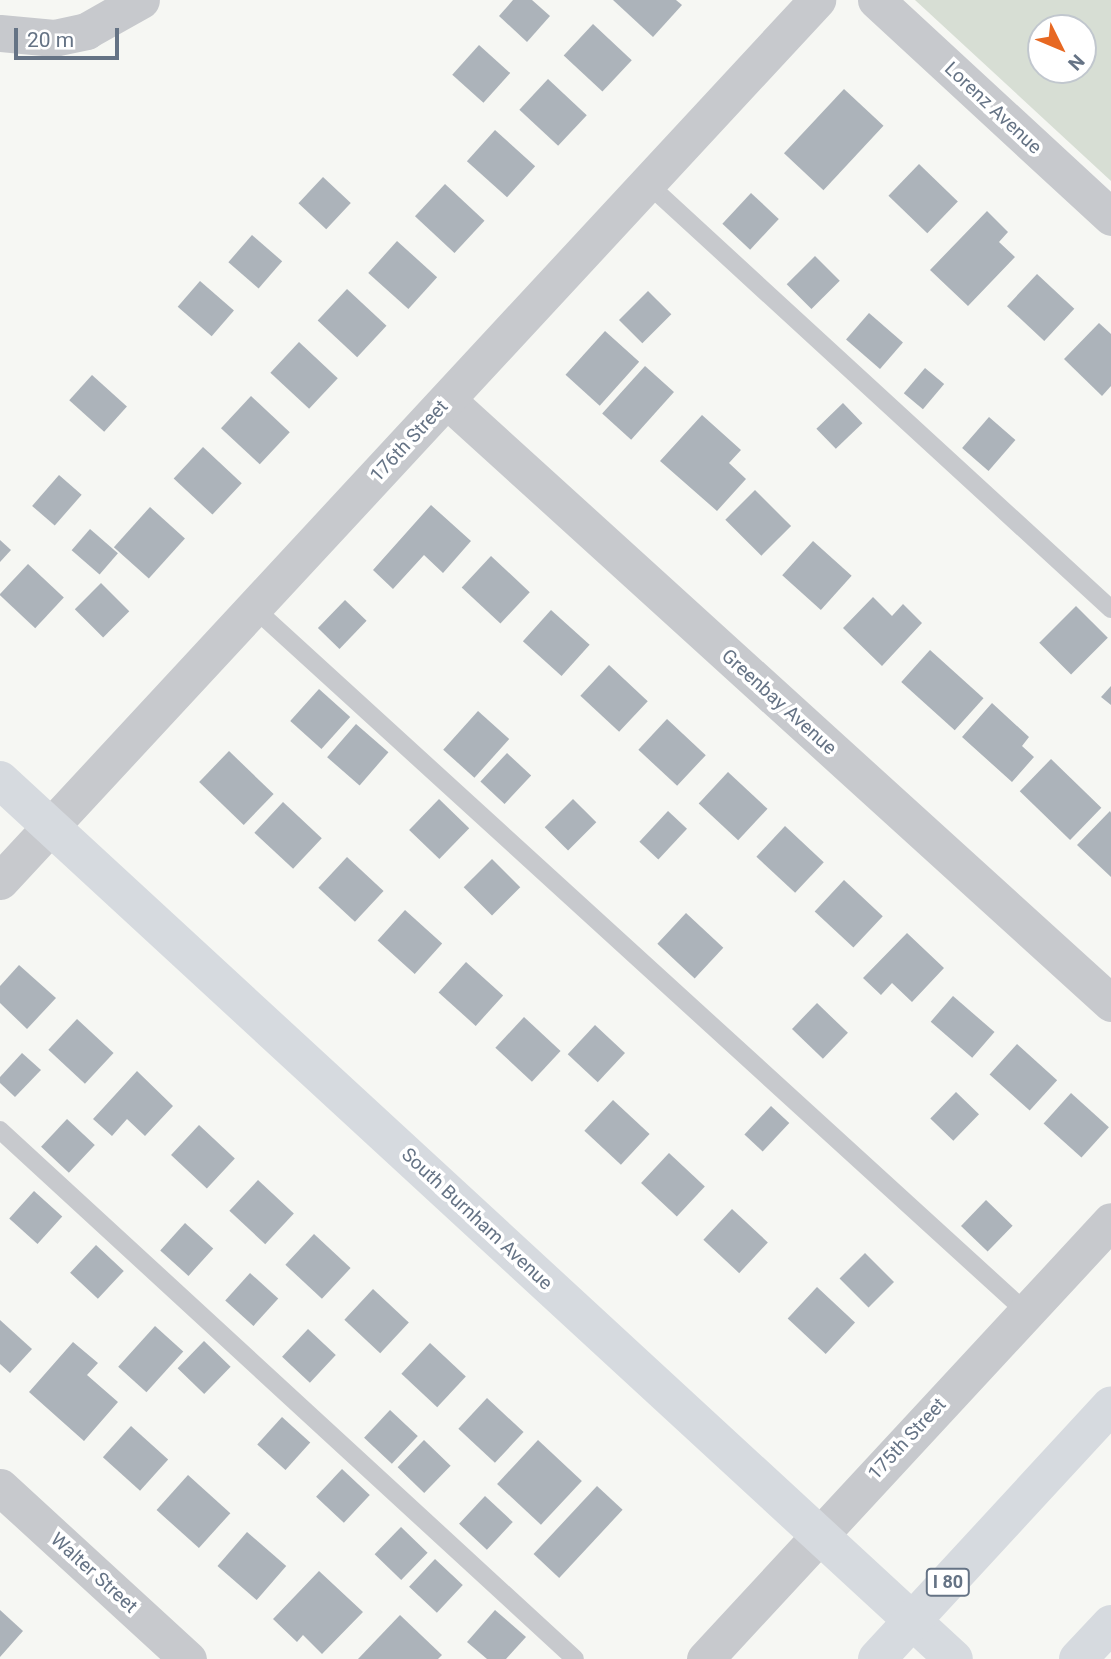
<!DOCTYPE html>
<style>
body{margin:0}
#map{position:relative;width:1111px;height:1659px;overflow:hidden;background:#f6f7f3;font-family:Roboto,sans-serif}
div>[style]{position:absolute}
[style*='--x']{left:calc(var(--x)*1px);top:calc(var(--y)*1px);width:calc(var(--w)*1px);rotate:calc(var(--a)*1deg)}
.green>*{inset:0;background:#d7ded4}
.building>*{inset:0;background:#acb3ba;transform-origin:0 0}
.service>*{height:18px;margin:-9px;padding:0 9px;transform-origin:9px;border-radius:9px;background:#c7c9cd}
.minor>*{height:37px;margin:-18.5px;padding:0 18.5px;transform-origin:18.5px;border-radius:18.5px;background:#c7c9cd}
.secondary>*{height:38px;margin:-19px;padding:0 19px;transform-origin:19px;border-radius:19px;background:#d6dadf}
.motorway>*{height:38px;margin:-19px;padding:0 19px;transform-origin:19px;border-radius:19px;background:#d6dadf}
span{translate:-50% -50%;white-space:nowrap;text-align:center;line-height:1.15;-webkit-text-stroke:7px #fff;paint-order:stroke}
.shield-label span{padding:2px 5px;background:#fff;border:2px solid;border-radius:5px;-webkit-text-stroke-width:0}
.shield-label{font-size:18px;color:#657385;font-weight:700}
.street-label{font-size:19px;color:#657385}
.north{position:absolute;left:1027px;top:14px;width:70px;height:70px;box-sizing:border-box;background:#fff;border:2px solid #c1c7ce;border-radius:50%;rotate:133deg;font-size:19px;font-weight:700;line-height:28px;text-align:center;color:#657385}
.north::after{content:'';display:block;margin:auto;width:24px;height:32px;background:#e76822;clip-path:polygon(50% 0,100% 100%,50% 72%,0 100%)}
.scale{position:absolute;left:14px;top:28px;width:105px;height:32px;box-sizing:border-box;border:4px solid #657385;border-top:0;padding-left:9px;font-size:21px;line-height:24px;white-space:nowrap;color:#657385;-webkit-text-stroke:5px #fff;paint-order:stroke}
</style>
<div id="map">
<div class="green">
<div style="clip-path:polygon(evenodd,915px 0,1111px 0,1111px 181px,915px 0,1041px 28px,1083px 28px,1083px 70px,1041px 70px,1041px 28px)"></div>
</div>
<div class="building">
<div style="clip-path:polygon(513px 0,532px 0,550px 16px,527px 42px,499px 16px)"></div>
<div style="clip-path:polygon(613px 0,676px 0,682px 5px,653px 37px)"></div>
<div style="left:593px;top:24px;width:53px;height:43px;rotate:43deg"></div>
<div style="left:479px;top:45px;width:42px;height:40px;rotate:42deg"></div>
<div style="left:548px;top:79px;width:53px;height:42px;rotate:43deg"></div>
<div style="left:844px;top:89px;width:54px;height:88px;rotate:43deg"></div>
<div style="left:495px;top:130px;width:54px;height:42px;rotate:42deg"></div>
<div style="left:919px;top:164px;width:54px;height:44px;rotate:44deg"></div>
<div style="left:323px;top:177px;width:38px;height:36px;rotate:43deg"></div>
<div style="left:445px;top:184px;width:54px;height:44px;rotate:43deg"></div>
<div style="left:751px;top:193px;width:38px;height:42px;rotate:43deg"></div>
<div style="clip-path:polygon(987px 211px,1008px 232px,999px 242px,1015px 257px,968px 306px,930px 270px)"></div>
<div style="left:252px;top:235px;width:40px;height:36px;rotate:41deg"></div>
<div style="left:397px;top:241px;width:54px;height:43px;rotate:42deg"></div>
<div style="left:815px;top:256px;width:35px;height:40px;rotate:45deg"></div>
<div style="left:1037px;top:274px;width:51px;height:44px;rotate:43deg"></div>
<div style="left:200px;top:281px;width:45px;height:34px;rotate:41deg"></div>
<div style="left:347px;top:289px;width:54px;height:43px;rotate:43deg"></div>
<div style="left:648px;top:291px;width:33px;height:41px;rotate:45deg"></div>
<div style="left:869px;top:313px;width:45px;height:35px;rotate:41deg"></div>
<div style="clip-path:polygon(1099px 323px,1111px 334px,1111px 386px,1102px 396px,1064px 359px)"></div>
<div style="left:605px;top:331px;width:46px;height:59px;rotate:42deg"></div>
<div style="left:299px;top:342px;width:53px;height:42px;rotate:43deg"></div>
<div style="left:645px;top:366px;width:39px;height:64px;rotate:42deg"></div>
<div style="left:925px;top:368px;width:25px;height:33px;rotate:40deg"></div>
<div style="left:92px;top:375px;width:47px;height:34px;rotate:42deg"></div>
<div style="left:251px;top:396px;width:53px;height:44px;rotate:43deg"></div>
<div style="left:843px;top:403px;width:28px;height:37px;rotate:46deg"></div>
<div style="clip-path:polygon(702px 415px,741px 450px,729px 463px,746px 479px,717px 511px,660px 461px)"></div>
<div style="left:989px;top:417px;width:35px;height:41px;rotate:41deg"></div>
<div style="left:203px;top:447px;width:53px;height:43px;rotate:43deg"></div>
<div style="left:59px;top:475px;width:30px;height:41px;rotate:41deg"></div>
<div style="left:755px;top:490px;width:51px;height:42px;rotate:45deg"></div>
<div style="clip-path:polygon(431px 505px,471px 541px,443px 573px,424px 555px,393px 589px,373px 570px)"></div>
<div style="left:150px;top:507px;width:47px;height:54px;rotate:42deg"></div>
<div style="left:90px;top:529px;width:37px;height:28px;rotate:41deg"></div>
<div style="clip-path:polygon(0 540px,11px 550px,0 562px)"></div>
<div style="left:813px;top:541px;width:52px;height:46px;rotate:42deg"></div>
<div style="left:491px;top:556px;width:53px;height:43px;rotate:43deg"></div>
<div style="left:28px;top:564px;width:49px;height:42px;rotate:43deg"></div>
<div style="left:101px;top:583px;width:40px;height:37px;rotate:45deg"></div>
<div style="clip-path:polygon(873px 597px,892px 616px,903px 604px,922px 623px,882px 666px,843px 628px)"></div>
<div style="left:345px;top:600px;width:30px;height:39px;rotate:44deg"></div>
<div style="left:1076px;top:606px;width:45px;height:52px;rotate:45deg"></div>
<div style="left:551px;top:610px;width:52px;height:42px;rotate:42deg"></div>
<div style="left:930px;top:650px;width:72px;height:43px;rotate:42deg"></div>
<div style="left:609px;top:665px;width:53px;height:42px;rotate:43deg"></div>
<div style="clip-path:polygon(1111px 686px,1111px 705px,1101px 697px)"></div>
<div style="left:319px;top:689px;width:42px;height:43px;rotate:42deg"></div>
<div style="clip-path:polygon(992px 703px,1029px 737px,1022px 746px,1034px 757px,1012px 782px,962px 737px)"></div>
<div style="left:478px;top:711px;width:42px;height:52px;rotate:42deg"></div>
<div style="left:667px;top:719px;width:53px;height:42px;rotate:43deg"></div>
<div style="left:356px;top:724px;width:43px;height:44px;rotate:41deg"></div>
<div style="left:229px;top:751px;width:62px;height:43px;rotate:44deg"></div>
<div style="left:507px;top:753px;width:33px;height:39px;rotate:43deg"></div>
<div style="left:1051px;top:759px;width:70px;height:45px;rotate:44deg"></div>
<div style="left:728px;top:772px;width:54px;height:43px;rotate:43deg"></div>
<div style="left:439px;top:799px;width:42px;height:43px;rotate:44deg"></div>
<div style="left:573px;top:799px;width:33px;height:40px;rotate:45deg"></div>
<div style="left:283px;top:802px;width:53px;height:42px;rotate:43deg"></div>
<div style="left:668px;top:811px;width:26px;height:42px;rotate:43deg"></div>
<div style="clip-path:polygon(1110px 811px,1111px 813px,1111px 877px,1077px 845px)"></div>
<div style="left:785px;top:826px;width:53px;height:42px;rotate:43deg"></div>
<div style="left:347px;top:857px;width:50px;height:42px;rotate:43deg"></div>
<div style="left:492px;top:859px;width:40px;height:40px;rotate:45deg"></div>
<div style="left:844px;top:880px;width:53px;height:43px;rotate:43deg"></div>
<div style="left:405px;top:910px;width:50px;height:41px;rotate:42deg"></div>
<div style="left:686px;top:913px;width:51px;height:42px;rotate:43deg"></div>
<div style="clip-path:polygon(907px 933px,944px 968px,912px 1002px,892px 983px,881px 995px,863px 978px)"></div>
<div style="left:466px;top:962px;width:50px;height:41px;rotate:42deg"></div>
<div style="clip-path:polygon(19px 965px,56px 998px,27px 1029px,0 1003px,0 986px)"></div>
<div style="left:953px;top:996px;width:55px;height:34px;rotate:41deg"></div>
<div style="left:817px;top:1003px;width:43px;height:36px;rotate:44deg"></div>
<div style="left:524px;top:1017px;width:50px;height:42px;rotate:43deg"></div>
<div style="left:77px;top:1019px;width:50px;height:42px;rotate:43deg"></div>
<div style="left:595px;top:1025px;width:41px;height:40px;rotate:43deg"></div>
<div style="left:1017px;top:1044px;width:54px;height:41px;rotate:42deg"></div>
<div style="clip-path:polygon(22px 1053px,41px 1070px,15px 1097px,0 1083px,0 1077px)"></div>
<div style="clip-path:polygon(137px 1071px,173px 1106px,145px 1136px,127px 1119px,112px 1136px,93px 1119px)"></div>
<div style="left:956px;top:1092px;width:32px;height:37px;rotate:44deg"></div>
<div style="left:1071px;top:1093px;width:51px;height:41px;rotate:42deg"></div>
<div style="left:613px;top:1100px;width:50px;height:42px;rotate:43deg"></div>
<div style="left:771px;top:1106px;width:25px;height:39px;rotate:43deg"></div>
<div style="left:67px;top:1119px;width:38px;height:38px;rotate:43deg"></div>
<div style="left:199px;top:1125px;width:49px;height:41px;rotate:43deg"></div>
<div style="left:669px;top:1153px;width:49px;height:41px;rotate:43deg"></div>
<div style="left:258px;top:1180px;width:49px;height:42px;rotate:43deg"></div>
<div style="left:34px;top:1191px;width:38px;height:37px;rotate:42deg"></div>
<div style="left:986px;top:1200px;width:37px;height:36px;rotate:44deg"></div>
<div style="left:732px;top:1209px;width:49px;height:42px;rotate:43deg"></div>
<div style="left:185px;top:1223px;width:38px;height:37px;rotate:42deg"></div>
<div style="left:314px;top:1234px;width:50px;height:42px;rotate:43deg"></div>
<div style="left:96px;top:1245px;width:38px;height:38px;rotate:43deg"></div>
<div style="left:865px;top:1253px;width:41px;height:36px;rotate:45deg"></div>
<div style="left:250px;top:1273px;width:38px;height:37px;rotate:42deg"></div>
<div style="left:817px;top:1287px;width:52px;height:43px;rotate:43deg"></div>
<div style="left:373px;top:1289px;width:49px;height:42px;rotate:43deg"></div>
<div style="clip-path:polygon(0 1320px,32px 1349px,10px 1373px,0 1364px)"></div>
<div style="left:155px;top:1326px;width:38px;height:55px;rotate:42deg"></div>
<div style="left:308px;top:1329px;width:38px;height:38px;rotate:43deg"></div>
<div style="left:204px;top:1341px;width:37px;height:38px;rotate:44deg"></div>
<div style="clip-path:polygon(73px 1342px,98px 1363px,87px 1375px,118px 1402px,84px 1441px,29px 1392px)"></div>
<div style="left:430px;top:1343px;width:49px;height:42px;rotate:43deg"></div>
<div style="left:487px;top:1398px;width:50px;height:42px;rotate:43deg"></div>
<div style="left:390px;top:1410px;width:38px;height:38px;rotate:43deg"></div>
<div style="left:282px;top:1417px;width:38px;height:37px;rotate:42deg"></div>
<div style="left:131px;top:1426px;width:50px;height:42px;rotate:42deg"></div>
<div style="left:424px;top:1440px;width:37px;height:38px;rotate:44deg"></div>
<div style="left:538px;top:1440px;width:60px;height:60px;rotate:43deg"></div>
<div style="left:342px;top:1469px;width:38px;height:38px;rotate:43deg"></div>
<div style="left:188px;top:1475px;width:57px;height:47px;rotate:42deg"></div>
<div style="left:597px;top:1486px;width:35px;height:93px;rotate:43deg"></div>
<div style="left:485px;top:1496px;width:38px;height:38px;rotate:43deg"></div>
<div style="left:401px;top:1527px;width:37px;height:38px;rotate:44deg"></div>
<div style="left:247px;top:1532px;width:52px;height:45px;rotate:41deg"></div>
<div style="left:435px;top:1559px;width:38px;height:38px;rotate:43deg"></div>
<div style="clip-path:polygon(319px 1571px,363px 1612px,322px 1654px,303px 1635px,297px 1642px,273px 1619px)"></div>
<div style="clip-path:polygon(0 1610px,23px 1631px,0 1657px)"></div>
<div style="clip-path:polygon(495px 1610px,526px 1637px,506px 1659px,487px 1659px,467px 1642px)"></div>
<div style="clip-path:polygon(400px 1615px,442px 1655px,438px 1659px,358px 1659px)"></div>
</div>
<div class="service">
<div style="--x:647;--y:183;--w:630;--a:42.56"></div>
<div style="--x:254;--y:608;--w:1045;--a:42.36"></div>
<div style="--x:0;--y:1130;--w:781;--a:42.61"></div>
</div>
<div class="minor">
<div style="--x:876;--y:0;--w:320;--a:42.7"></div>
<div style="--x:0;--y:33;--w:54;--a:5.3"></div>
<div style="--x:54;--y:38;--w:33;--a:-12"></div>
<div style="--x:86;--y:31;--w:63;--a:-29.4"></div>
<div style="--x:447;--y:400;--w:897;--a:42.24"></div>
<div style="--x:0;--y:881;--w:1202;--a:-47.16"></div>
<div style="--x:0;--y:1487;--w:255;--a:42.5"></div>
<div style="--x:705;--y:1659;--w:597;--a:-47.17"></div>
</div>
<div class="secondary">
<div style="--x:0;--y:780;--w:1297;--a:42.66"></div>
</div>
<div class="motorway">
<div style="--x:877;--y:1659;--w:345;--a:-47.3"></div>
<div style="--x:1078;--y:1659;--w:48;--a:-46.7"></div>
</div>
<div class="shield-label">
<span style="left:948px;top:1582px">I 80</span>
</div>
<div class="street-label">
<span style="left:993px;top:108px;rotate:43deg">Lorenz Avenue</span>
<span style="left:409px;top:441px;rotate:-47deg">176th Street</span>
<span style="left:779px;top:702px;rotate:42deg">Greenbay Avenue</span>
<span style="left:477px;top:1219px;rotate:43deg">South Burnham Avenue</span>
<span style="left:907px;top:1439px;rotate:-47deg">175th Street</span>
<span style="left:94px;top:1573px;rotate:42deg">Walter Street</span>
</div>
<div class="north">N</div>
<div class="scale">20 m</div>
</div>
